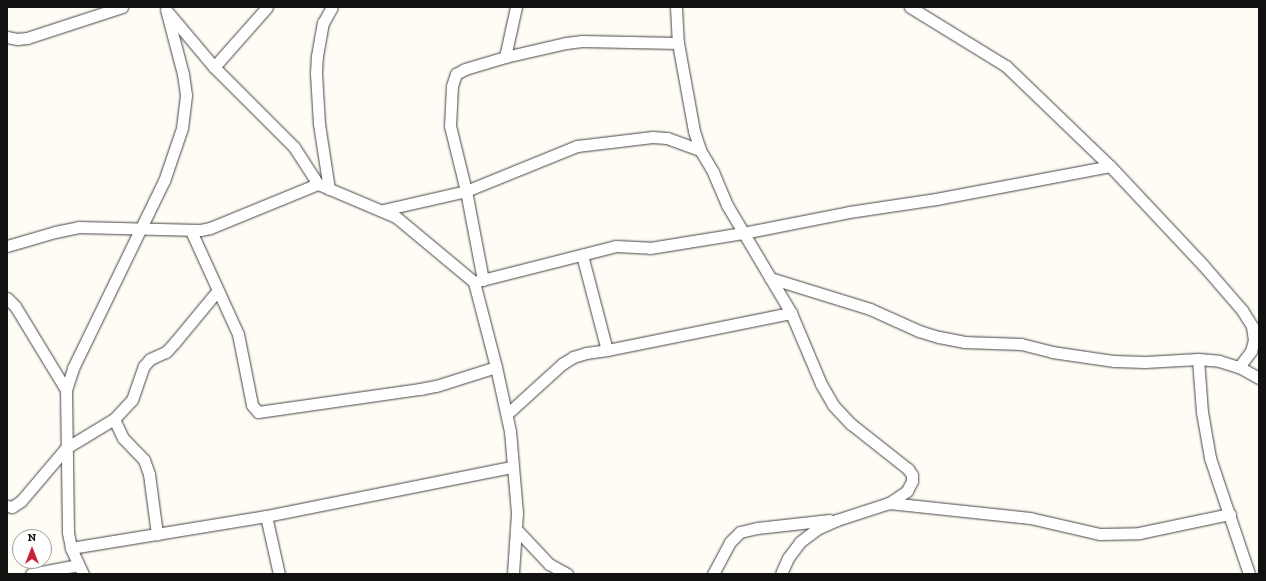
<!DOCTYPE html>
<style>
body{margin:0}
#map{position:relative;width:1266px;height:581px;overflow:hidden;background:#fffcf5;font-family:"Zilla Slab",serif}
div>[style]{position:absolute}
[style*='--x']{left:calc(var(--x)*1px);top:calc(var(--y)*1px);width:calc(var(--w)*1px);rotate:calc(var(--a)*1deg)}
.roads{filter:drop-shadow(0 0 1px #444) drop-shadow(0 0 1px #444)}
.street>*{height:11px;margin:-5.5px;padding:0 5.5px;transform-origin:5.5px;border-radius:5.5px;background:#fff}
span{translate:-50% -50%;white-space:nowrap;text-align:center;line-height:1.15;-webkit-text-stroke:4px #fff;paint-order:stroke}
.frame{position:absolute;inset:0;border:8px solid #111;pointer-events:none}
.north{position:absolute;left:12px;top:529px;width:40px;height:40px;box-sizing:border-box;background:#fff;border:1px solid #a0a0a0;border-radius:50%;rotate:0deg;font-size:11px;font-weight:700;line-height:16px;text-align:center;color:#111}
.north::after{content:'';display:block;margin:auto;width:14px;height:18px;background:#c92135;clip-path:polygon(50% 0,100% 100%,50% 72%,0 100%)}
</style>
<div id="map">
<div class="roads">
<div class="street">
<div style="--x:676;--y:7;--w:36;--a:87"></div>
<div style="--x:678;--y:43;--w:89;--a:79.7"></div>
<div style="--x:694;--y:131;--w:20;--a:72"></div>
<div style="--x:700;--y:150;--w:26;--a:59"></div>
<div style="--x:713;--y:172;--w:36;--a:67"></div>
<div style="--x:727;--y:205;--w:126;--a:59.3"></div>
<div style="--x:791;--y:313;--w:77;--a:67.1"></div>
<div style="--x:821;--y:384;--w:24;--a:60"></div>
<div style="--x:833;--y:405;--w:26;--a:47"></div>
<div style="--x:851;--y:424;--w:73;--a:38.3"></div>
<div style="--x:908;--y:469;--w:7;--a:56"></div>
<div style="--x:912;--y:475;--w:6;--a:90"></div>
<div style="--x:912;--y:481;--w:11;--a:117"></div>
<div style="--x:907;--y:491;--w:22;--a:146"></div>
<div style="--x:889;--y:503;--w:55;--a:161.9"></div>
<div style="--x:837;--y:520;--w:22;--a:156"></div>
<div style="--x:817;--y:529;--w:21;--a:143"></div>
<div style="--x:800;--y:542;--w:20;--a:127"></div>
<div style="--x:788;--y:558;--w:17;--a:114"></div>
<div style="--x:910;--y:7;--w:113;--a:31.6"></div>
<div style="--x:1006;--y:66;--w:144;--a:43.9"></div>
<div style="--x:1110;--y:166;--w:136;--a:46.8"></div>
<div style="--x:1203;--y:265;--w:60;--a:49.1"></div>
<div style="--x:1242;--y:310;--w:19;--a:58"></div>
<div style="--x:1252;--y:326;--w:14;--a:82"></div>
<div style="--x:1254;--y:340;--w:11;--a:105"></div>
<div style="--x:1251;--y:351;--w:20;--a:127"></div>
<div style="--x:166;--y:10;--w:75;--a:49.9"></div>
<div style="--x:214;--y:67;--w:113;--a:45"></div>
<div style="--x:294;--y:147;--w:44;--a:57"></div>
<div style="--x:318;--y:184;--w:85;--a:22.9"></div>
<div style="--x:396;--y:217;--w:102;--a:39.8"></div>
<div style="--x:474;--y:282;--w:88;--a:75.5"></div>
<div style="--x:496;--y:367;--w:66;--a:77.7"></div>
<div style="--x:510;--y:431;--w:82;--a:85.1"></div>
<div style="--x:517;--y:513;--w:61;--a:93.8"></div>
<div style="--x:7;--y:37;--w:10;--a:11"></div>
<div style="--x:17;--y:39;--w:10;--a:-6"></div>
<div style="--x:27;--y:38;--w:100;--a:-18.1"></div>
<div style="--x:505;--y:57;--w:51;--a:-77.6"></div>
<div style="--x:214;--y:67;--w:80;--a:-48.5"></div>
<div style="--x:329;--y:189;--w:66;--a:-98.7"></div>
<div style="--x:319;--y:124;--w:51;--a:-93.4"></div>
<div style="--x:316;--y:73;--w:17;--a:-87"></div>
<div style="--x:317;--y:56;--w:34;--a:-80"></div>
<div style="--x:323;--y:23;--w:18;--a:-61"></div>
<div style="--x:383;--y:210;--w:85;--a:-12.9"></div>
<div style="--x:466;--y:191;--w:120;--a:-22.1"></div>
<div style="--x:577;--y:146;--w:76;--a:-6.8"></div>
<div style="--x:652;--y:137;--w:15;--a:4"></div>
<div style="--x:667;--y:138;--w:35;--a:20"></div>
<div style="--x:191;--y:231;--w:113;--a:65.5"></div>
<div style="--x:238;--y:334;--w:72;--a:78.8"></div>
<div style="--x:252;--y:405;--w:9;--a:49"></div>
<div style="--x:258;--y:412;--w:164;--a:-8.1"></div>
<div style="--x:420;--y:389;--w:16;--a:-11"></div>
<div style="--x:436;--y:386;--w:63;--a:-17.6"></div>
<div style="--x:7;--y:246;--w:50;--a:-16.3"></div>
<div style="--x:55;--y:232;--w:24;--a:-12"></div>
<div style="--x:78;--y:227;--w:122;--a:1.4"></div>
<div style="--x:200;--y:230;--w:10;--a:-11"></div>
<div style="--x:210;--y:228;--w:117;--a:-22.2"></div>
<div style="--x:582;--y:255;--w:98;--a:75.3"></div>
<div style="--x:770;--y:278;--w:105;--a:17.2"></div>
<div style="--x:870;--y:309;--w:54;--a:24.2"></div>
<div style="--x:919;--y:331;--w:21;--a:17"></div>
<div style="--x:939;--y:337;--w:25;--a:11"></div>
<div style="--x:964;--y:342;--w:57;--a:2"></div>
<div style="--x:1021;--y:344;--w:32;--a:14"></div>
<div style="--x:1052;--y:352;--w:63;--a:8.3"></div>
<div style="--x:1114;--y:361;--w:31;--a:2"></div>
<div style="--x:1145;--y:362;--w:53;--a:-3.2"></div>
<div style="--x:1198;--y:359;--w:21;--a:5"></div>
<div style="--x:1219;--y:361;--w:21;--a:17"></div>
<div style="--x:1239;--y:367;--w:23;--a:29"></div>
<div style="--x:483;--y:280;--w:91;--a:-100.8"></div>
<div style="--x:466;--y:191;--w:67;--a:-103.8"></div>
<div style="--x:450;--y:126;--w:40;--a:-87.1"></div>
<div style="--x:452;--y:86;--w:13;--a:-72"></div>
<div style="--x:456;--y:74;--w:10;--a:-29"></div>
<div style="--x:465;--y:69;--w:42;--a:-16.7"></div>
<div style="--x:505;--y:57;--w:63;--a:-12.9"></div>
<div style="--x:566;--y:43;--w:16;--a:-7"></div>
<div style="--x:582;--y:41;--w:96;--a:1.2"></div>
<div style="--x:474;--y:282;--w:146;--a:-14.2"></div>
<div style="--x:616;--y:246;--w:34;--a:3"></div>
<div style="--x:650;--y:248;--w:94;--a:-9.2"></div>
<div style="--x:743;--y:233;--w:108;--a:-11.2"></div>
<div style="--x:849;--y:212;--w:88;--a:-8.5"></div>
<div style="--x:936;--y:199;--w:177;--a:-10.7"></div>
<div style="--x:7;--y:298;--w:11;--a:45"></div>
<div style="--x:15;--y:306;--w:98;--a:58.7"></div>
<div style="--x:1198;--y:359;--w:53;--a:85.7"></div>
<div style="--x:1202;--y:412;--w:47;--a:80.1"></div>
<div style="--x:1210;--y:458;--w:122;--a:71.4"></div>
<div style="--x:507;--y:414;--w:74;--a:-42.3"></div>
<div style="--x:562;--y:364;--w:13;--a:-32"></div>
<div style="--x:573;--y:357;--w:14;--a:-17"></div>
<div style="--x:586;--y:353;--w:21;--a:-8"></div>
<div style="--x:607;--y:350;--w:188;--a:-11.4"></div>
<div style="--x:114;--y:419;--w:21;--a:65"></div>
<div style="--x:123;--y:438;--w:30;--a:46"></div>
<div style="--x:144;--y:460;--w:15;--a:70"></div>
<div style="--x:149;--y:474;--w:61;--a:82.4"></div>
<div style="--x:889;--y:503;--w:142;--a:6.1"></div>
<div style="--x:1030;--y:518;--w:72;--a:12.9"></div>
<div style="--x:1100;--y:534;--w:39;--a:-1"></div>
<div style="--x:1139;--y:533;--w:93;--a:-11.8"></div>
<div style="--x:7;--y:506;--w:5;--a:11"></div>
<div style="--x:12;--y:507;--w:11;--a:-34"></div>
<div style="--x:21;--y:501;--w:70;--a:-49.7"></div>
<div style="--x:66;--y:448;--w:56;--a:-31.1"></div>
<div style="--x:114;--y:419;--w:26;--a:-47"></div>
<div style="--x:132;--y:400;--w:36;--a:-71"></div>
<div style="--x:144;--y:366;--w:9;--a:-49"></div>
<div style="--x:150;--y:359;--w:17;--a:-24"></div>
<div style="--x:166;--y:352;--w:13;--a:-48"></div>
<div style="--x:175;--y:342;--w:67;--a:-50.4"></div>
<div style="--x:266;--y:516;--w:59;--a:77.4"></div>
<div style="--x:517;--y:530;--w:47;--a:46.7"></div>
<div style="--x:549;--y:564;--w:21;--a:29"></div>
<div style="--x:71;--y:548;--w:198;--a:-9.3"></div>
<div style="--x:266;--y:516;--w:251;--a:-11.3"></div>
<div style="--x:31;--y:574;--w:48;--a:-10.8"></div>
<div style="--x:83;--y:574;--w:29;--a:-115"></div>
<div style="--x:71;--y:548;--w:16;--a:-101"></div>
<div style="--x:68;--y:532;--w:142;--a:-90.8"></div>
<div style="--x:66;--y:390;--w:23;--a:-72"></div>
<div style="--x:73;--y:368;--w:208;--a:-64.1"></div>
<div style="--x:164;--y:181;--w:56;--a:-71.2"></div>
<div style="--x:182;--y:128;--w:33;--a:-83"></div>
<div style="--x:186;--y:95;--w:21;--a:-98"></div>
<div style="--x:183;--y:74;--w:63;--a:-104.7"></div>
<div style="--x:713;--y:574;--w:36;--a:-62"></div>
<div style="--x:730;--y:542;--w:14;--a:-45"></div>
<div style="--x:740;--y:532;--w:17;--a:-13"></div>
<div style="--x:757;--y:528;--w:73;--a:-6.3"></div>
</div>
</div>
<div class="frame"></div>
<div class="north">N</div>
</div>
